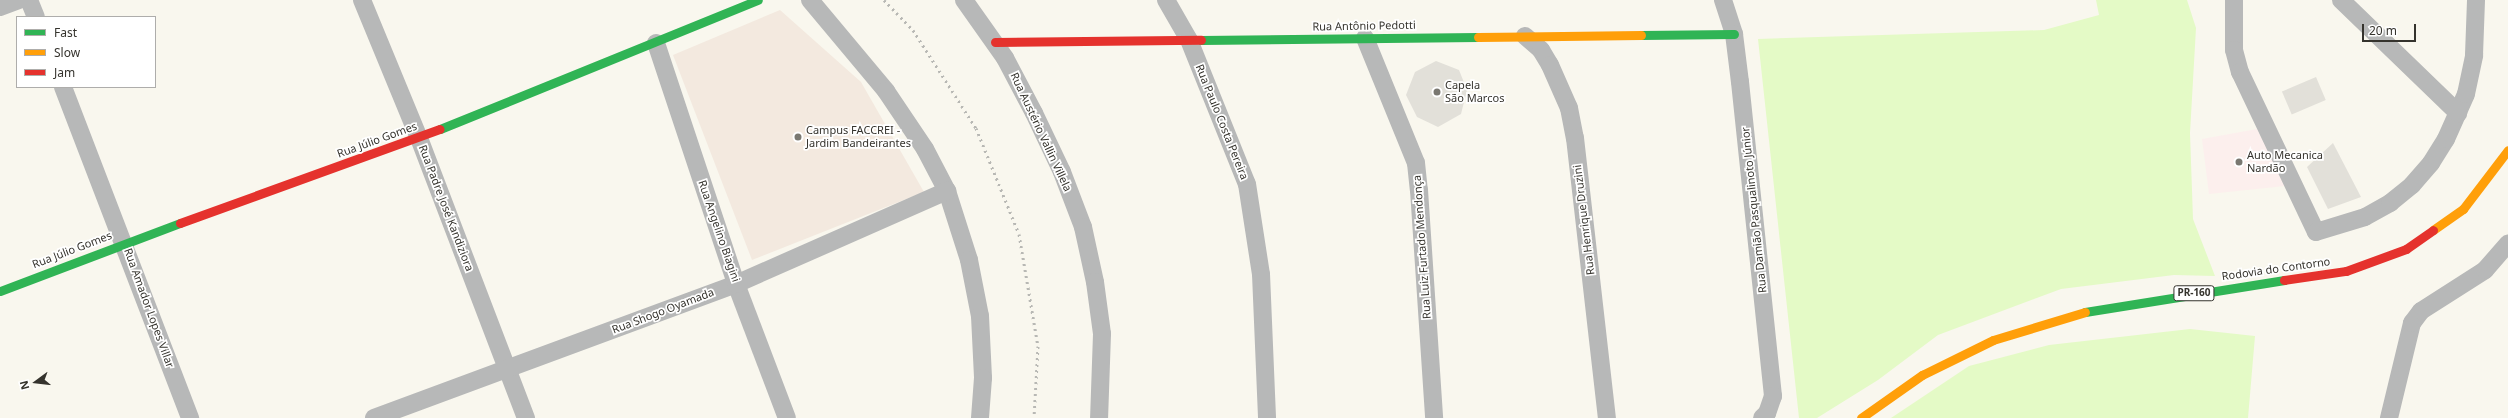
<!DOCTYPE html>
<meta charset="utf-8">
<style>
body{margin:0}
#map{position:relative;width:2508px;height:418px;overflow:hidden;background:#f9f7ee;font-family:"Noto Sans",sans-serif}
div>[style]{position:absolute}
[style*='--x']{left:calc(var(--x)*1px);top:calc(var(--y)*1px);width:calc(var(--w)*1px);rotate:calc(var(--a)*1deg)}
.commercial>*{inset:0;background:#fcefed}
.education>*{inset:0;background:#f3e9df}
.green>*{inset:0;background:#e4fac6}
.building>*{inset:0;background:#e2e0d9;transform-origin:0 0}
.street>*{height:18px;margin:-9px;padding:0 9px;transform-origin:9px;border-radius:9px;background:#b7b8b8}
.fast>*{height:9px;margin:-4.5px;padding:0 4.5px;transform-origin:4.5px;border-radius:4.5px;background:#30b455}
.slow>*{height:9px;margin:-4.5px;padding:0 4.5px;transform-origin:4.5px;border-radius:4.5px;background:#ff9f0a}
.jam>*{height:9px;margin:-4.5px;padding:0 4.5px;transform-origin:4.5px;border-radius:4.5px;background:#e5322d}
.rail>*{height:3px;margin-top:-1.5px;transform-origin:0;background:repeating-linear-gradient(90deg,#b8b8b4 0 2px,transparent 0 6px)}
.dots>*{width:11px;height:11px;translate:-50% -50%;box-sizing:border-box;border:2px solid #fff;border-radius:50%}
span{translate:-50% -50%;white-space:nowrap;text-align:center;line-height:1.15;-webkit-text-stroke:3.5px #fff;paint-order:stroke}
.shield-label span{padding:1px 3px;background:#fff;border:1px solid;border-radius:3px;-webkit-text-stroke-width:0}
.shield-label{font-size:10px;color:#35332d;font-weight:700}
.street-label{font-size:11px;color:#35332d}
.poi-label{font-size:11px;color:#35332d}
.left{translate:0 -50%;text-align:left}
.legend{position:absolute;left:16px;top:16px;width:140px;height:72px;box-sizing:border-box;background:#fff;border:1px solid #aeadab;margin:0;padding:5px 7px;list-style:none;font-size:12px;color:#35332d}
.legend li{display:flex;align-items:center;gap:8px;height:20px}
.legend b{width:20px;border:1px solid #aeadab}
.north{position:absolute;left:16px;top:362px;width:40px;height:40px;-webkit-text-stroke:3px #fff;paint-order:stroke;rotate:255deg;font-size:11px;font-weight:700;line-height:16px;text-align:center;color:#35332d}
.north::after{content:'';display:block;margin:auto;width:14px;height:18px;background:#35332d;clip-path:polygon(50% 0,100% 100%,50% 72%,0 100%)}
.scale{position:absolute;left:2362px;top:24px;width:54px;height:18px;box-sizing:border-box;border:2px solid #35332d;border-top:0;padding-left:5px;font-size:12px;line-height:14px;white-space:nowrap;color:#35332d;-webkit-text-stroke:3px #fff;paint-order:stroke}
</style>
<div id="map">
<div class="commercial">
<div style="clip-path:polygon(2257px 129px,2285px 186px,2209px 194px,2202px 139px)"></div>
</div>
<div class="education">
<div style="clip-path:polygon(780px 10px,861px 82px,924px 192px,752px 260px,673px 55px)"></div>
</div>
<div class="green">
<div style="clip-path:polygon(2096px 0,2187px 0,2196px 28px,2190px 133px,2193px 219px,2215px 276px,2174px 275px,2061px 289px,1938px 335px,1878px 380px,1817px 418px,1799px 418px,1758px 39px,2044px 30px,2099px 15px)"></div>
<div style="clip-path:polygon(2190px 329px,2255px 336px,2248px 418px,1891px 418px,1969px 366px,2049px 345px)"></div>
</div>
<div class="building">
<div style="clip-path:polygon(1436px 61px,1459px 70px,1467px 90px,1461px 114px,1438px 127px,1417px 117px,1406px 95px,1415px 72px)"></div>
<div style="left:2316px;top:77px;width:25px;height:37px;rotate:67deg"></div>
<div style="clip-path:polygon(2333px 143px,2361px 197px,2328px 209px,2307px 167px)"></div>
</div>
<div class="street">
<div style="--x:29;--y:0;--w:18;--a:68"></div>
<div style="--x:362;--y:0;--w:149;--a:67.6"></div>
<div style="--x:419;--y:138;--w:300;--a:69.1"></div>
<div style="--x:810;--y:0;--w:119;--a:50.1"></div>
<div style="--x:886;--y:91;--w:70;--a:56.1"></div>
<div style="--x:925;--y:149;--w:47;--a:62.4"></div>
<div style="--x:947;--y:191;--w:72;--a:72.3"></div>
<div style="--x:969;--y:260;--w:57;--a:78.9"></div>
<div style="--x:980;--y:316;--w:62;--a:87.2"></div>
<div style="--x:983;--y:378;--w:40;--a:94.3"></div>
<div style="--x:964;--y:0;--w:71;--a:54.7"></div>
<div style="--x:1005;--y:58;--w:62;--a:62.2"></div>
<div style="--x:1034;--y:113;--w:65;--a:64.6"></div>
<div style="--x:1062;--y:172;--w:59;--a:69.1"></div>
<div style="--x:1083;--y:227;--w:56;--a:77.7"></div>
<div style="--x:1095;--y:282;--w:52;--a:82.3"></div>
<div style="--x:1102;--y:334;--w:84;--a:92"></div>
<div style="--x:1166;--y:0;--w:46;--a:60.1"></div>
<div style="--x:1189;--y:40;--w:155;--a:68.1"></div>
<div style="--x:1247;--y:184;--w:91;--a:81.2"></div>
<div style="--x:1261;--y:274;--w:144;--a:87.6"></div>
<div style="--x:1723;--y:0;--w:36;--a:72"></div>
<div style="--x:1734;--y:34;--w:48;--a:82.9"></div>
<div style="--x:1740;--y:82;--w:316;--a:84"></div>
<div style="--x:1773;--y:396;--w:18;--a:109"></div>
<div style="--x:1767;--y:413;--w:7;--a:135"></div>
<div style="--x:2234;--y:0;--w:50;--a:90"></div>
<div style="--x:2234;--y:50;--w:23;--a:75"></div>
<div style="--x:2240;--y:72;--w:177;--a:64.6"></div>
<div style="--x:2316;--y:232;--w:51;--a:-17"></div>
<div style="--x:2365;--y:217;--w:29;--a:-29"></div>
<div style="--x:2390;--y:203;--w:28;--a:-39"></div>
<div style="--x:2412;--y:185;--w:29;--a:-49"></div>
<div style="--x:2431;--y:163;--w:28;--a:-58"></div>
<div style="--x:2446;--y:139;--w:49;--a:-66"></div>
<div style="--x:2466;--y:94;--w:40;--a:-78"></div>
<div style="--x:2474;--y:55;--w:55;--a:-87.9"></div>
<div style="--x:2341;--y:0;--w:163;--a:44"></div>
<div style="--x:0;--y:7;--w:20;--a:-20"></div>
<div style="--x:1525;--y:36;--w:21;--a:41"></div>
<div style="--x:1541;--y:50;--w:17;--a:59"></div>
<div style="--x:1550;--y:65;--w:47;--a:66.2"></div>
<div style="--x:1569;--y:108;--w:31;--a:79"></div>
<div style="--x:1575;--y:138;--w:282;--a:83.5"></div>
<div style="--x:1365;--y:38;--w:135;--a:67.8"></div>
<div style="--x:1416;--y:163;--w:27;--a:84"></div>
<div style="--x:1419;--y:190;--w:228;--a:86.2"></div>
<div style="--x:656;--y:43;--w:254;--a:71.6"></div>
<div style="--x:736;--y:284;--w:143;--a:69.2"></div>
<div style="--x:63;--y:87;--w:355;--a:69"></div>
<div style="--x:374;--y:418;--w:386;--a:-20.3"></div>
<div style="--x:736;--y:284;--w:231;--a:-23.8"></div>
<div style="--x:2389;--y:418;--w:98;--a:-76.4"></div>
<div style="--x:2412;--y:323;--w:15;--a:-53"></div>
<div style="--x:2421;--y:311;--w:76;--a:-32.6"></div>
<div style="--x:2485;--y:270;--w:35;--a:-49"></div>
</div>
<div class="fast">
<div style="--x:1641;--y:35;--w:93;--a:-0.6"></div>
<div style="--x:1201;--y:40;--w:277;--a:-0.6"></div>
<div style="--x:440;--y:129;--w:343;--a:-22.1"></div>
<div style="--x:0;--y:291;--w:192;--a:-20.7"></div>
<div style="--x:2085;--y:312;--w:202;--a:-9.1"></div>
</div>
<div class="slow">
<div style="--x:1478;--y:37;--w:163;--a:-0.7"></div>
<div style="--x:2433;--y:230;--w:37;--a:-35"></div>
<div style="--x:2463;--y:209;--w:74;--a:-52.7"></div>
<div style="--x:1861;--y:418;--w:75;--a:-35.2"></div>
<div style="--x:1922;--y:375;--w:79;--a:-26.2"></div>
<div style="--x:1993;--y:340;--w:96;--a:-16.9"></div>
</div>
<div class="jam">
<div style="--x:995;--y:42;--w:206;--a:-0.6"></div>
<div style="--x:180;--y:223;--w:276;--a:-19.9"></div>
<div style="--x:2284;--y:280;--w:63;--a:-8.3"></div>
<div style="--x:2346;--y:271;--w:64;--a:-20.1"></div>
<div style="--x:2406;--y:249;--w:33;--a:-35"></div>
</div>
<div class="rail">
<div style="--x:884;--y:0;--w:42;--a:46"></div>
<div style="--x:913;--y:30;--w:117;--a:57.3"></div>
<div style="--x:976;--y:128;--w:114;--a:67.9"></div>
<div style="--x:1019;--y:234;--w:114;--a:80.4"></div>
<div style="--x:1038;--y:346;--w:72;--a:93.2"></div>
</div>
<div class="dots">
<div style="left:1437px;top:92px;background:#7a7871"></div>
<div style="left:798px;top:137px;background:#7a7871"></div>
<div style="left:2239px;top:162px;background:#7a7871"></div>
</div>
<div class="shield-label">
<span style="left:2194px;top:293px">PR-160</span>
</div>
<div class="street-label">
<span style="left:1364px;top:26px;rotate:-1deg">Rua Antônio Pedotti</span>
<span style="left:1222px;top:122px;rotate:68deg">Rua Paulo Costa Pereira</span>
<span style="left:1041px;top:132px;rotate:65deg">Rua Austério Vallin Villela</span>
<span style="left:377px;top:140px;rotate:-20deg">Rua Júlio Gomes</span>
<span style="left:446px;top:208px;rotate:69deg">Rua Padre José Kandiziora</span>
<span style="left:1754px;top:210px;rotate:-96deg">Rua Damião Pasqualinoto Júnior</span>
<span style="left:1584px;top:220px;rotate:-97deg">Rua Henrique Druzini</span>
<span style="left:719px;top:231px;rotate:71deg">Rua Angelino Biagini</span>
<span style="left:1422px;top:247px;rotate:-94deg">Rua Luiz Furtado Mendonça</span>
<span style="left:72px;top:250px;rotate:-21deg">Rua Júlio Gomes</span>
<span style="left:2276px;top:269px;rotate:-8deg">Rodovia do Contorno</span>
<span style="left:149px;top:308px;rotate:70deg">Rua Amador Lopes Villar</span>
<span style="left:663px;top:311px;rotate:-21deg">Rua Shogo Oyamada</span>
</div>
<div class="poi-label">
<span class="left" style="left:1445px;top:92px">Capela<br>São Marcos</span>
<span class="left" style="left:806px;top:137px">Campus FACCREI -<br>Jardim Bandeirantes</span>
<span class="left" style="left:2247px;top:162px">Auto Mecanica<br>Nardão</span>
</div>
<ul class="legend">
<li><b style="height:5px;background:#30b455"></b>Fast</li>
<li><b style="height:5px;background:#ff9f0a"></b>Slow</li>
<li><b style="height:5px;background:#e5322d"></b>Jam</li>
</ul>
<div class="north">N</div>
<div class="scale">20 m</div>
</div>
